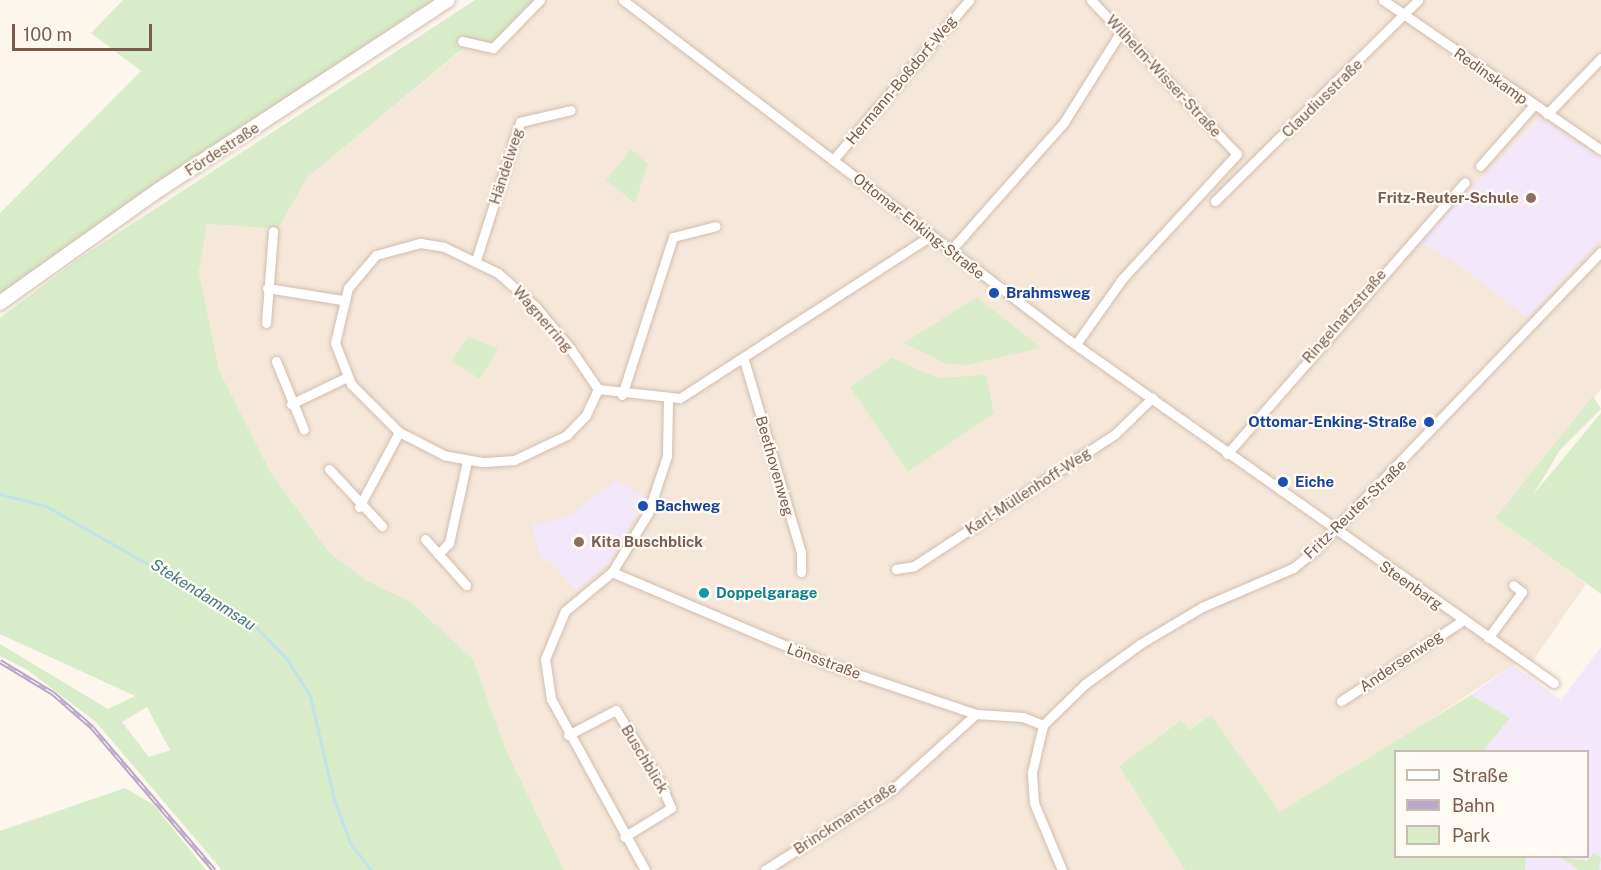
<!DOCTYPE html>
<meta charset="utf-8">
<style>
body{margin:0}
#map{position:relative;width:1601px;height:870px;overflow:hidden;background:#fdf6ec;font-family:"Public Sans",sans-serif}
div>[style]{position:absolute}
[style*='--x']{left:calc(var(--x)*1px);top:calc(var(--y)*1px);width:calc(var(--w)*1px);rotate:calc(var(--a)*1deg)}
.residential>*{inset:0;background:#f5e8da}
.education>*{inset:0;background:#f3e8fa}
.green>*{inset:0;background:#d8ecc9}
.stream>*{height:3px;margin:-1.5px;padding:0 1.5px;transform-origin:1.5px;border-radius:1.5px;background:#bfe3e8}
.roads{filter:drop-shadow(0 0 2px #d1beb0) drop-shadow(0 0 2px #d1beb0)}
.minor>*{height:9px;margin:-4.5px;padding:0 4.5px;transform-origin:4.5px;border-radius:4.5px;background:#fff}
.secondary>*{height:14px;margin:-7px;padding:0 7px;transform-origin:7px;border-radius:7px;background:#fff}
.rail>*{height:5px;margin-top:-2.5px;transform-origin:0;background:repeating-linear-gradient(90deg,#fffaf3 0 9px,#b9a8c9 0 18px);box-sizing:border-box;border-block:2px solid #b9a8c9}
.dots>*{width:16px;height:16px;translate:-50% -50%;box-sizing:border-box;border:3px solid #fffaf3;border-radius:50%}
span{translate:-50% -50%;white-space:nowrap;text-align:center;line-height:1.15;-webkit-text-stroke:4.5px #fffaf3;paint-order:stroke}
.street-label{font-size:15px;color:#7a5c4d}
.education-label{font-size:15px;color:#785e54;font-weight:700}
.right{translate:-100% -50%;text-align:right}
.left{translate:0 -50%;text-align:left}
.transit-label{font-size:15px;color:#164399;font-weight:700}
.culture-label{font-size:15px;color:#0d838f;font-weight:700}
.water-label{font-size:16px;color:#437c86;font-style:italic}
.legend{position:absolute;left:1394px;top:750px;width:195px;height:108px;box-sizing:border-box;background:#fffaf3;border:2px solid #cabbb1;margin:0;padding:8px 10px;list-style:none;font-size:18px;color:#7a5c4d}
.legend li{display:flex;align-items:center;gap:12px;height:30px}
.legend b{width:30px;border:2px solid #cabbb1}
.scale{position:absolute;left:12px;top:24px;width:140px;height:27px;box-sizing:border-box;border:3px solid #7a5c4d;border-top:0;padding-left:8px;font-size:18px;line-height:21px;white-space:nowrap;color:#7a5c4d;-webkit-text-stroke:4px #fffaf3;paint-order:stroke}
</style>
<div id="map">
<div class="residential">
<div style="clip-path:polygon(534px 0,1601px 0,1601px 389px,1495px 518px,1586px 584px,1532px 662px,1512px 665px,1372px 759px,1279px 813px,1211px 715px,1189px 730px,1181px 720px,1171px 727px,1119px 766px,1185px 870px,564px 870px,506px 750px,473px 659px,410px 601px,367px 581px,330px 553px,271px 473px,219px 370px,199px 272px,207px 224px,278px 229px,307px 178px,474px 40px)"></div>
</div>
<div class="education">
<div style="clip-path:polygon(1539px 118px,1601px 158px,1601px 239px,1528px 318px,1450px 259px,1419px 242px)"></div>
<div style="clip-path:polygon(616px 480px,645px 497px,612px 561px,576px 591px,552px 563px,540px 558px,532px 525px,566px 518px)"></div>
<div style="clip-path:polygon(1601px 647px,1601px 870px,1525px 870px,1526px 857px,1588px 856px,1588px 752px,1483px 751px,1510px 718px,1471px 695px,1512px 665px,1561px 700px)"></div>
</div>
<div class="green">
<div style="clip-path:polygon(123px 0,433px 0,0 296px,0 213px,141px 71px,91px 33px)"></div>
<div style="clip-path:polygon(evenodd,475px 0,534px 0,492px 43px,473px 40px,307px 178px,278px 229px,207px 224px,199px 272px,219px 370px,271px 473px,330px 553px,367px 581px,410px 601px,473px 659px,506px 750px,564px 870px,222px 870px,96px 722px,26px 669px,0 656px,0 644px,108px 709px,135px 696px,0 634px,0 318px,77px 260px,475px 0,147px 707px,170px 750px,149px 757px,122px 722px,147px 707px)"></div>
<div style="clip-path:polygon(631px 149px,648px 164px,635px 203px,606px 180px)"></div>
<div style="clip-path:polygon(977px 297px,1041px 348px,967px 365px,947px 364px,904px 343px)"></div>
<div style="clip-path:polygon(468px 336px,498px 349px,480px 379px,452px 361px)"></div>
<div style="clip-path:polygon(892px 358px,938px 378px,986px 375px,994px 413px,908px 472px,850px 387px)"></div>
<div style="clip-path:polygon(1593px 396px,1601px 409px,1560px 450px,1533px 495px,1601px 413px,1601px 594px,1495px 518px)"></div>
<div style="clip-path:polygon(1471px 695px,1510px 718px,1483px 751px,1396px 752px,1396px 856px,1526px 857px,1525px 870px,1185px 870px,1119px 766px,1181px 720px,1189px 730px,1211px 715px,1280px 812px)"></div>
<div style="clip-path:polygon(125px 788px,154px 805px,206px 870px,0 870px,0 831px)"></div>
<div style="clip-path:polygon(1594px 853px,1601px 858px,1599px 870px,1579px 870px,1559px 857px,1587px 861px)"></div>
</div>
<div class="stream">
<div style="--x:0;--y:494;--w:48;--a:14.6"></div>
<div style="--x:46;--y:506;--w:238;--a:29.7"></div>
<div style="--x:253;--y:624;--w:49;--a:45.8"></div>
<div style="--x:287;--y:659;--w:44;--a:58.1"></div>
<div style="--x:310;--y:696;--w:106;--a:76.9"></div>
<div style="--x:334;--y:799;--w:47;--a:70"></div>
<div style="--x:350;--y:843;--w:34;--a:52"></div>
</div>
<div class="roads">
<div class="minor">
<div style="--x:623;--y:0;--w:561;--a:37.32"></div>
<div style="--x:1069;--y:340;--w:594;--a:35.27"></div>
<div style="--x:1383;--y:0;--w:265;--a:34.5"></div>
<div style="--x:462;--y:41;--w:32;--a:13"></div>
<div style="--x:493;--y:48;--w:67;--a:-45.6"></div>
<div style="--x:1547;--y:114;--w:78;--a:-46"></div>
<div style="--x:833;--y:160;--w:210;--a:-49.6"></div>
<div style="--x:1480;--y:166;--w:81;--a:-48.5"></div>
<div style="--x:1215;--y:201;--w:286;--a:-44.7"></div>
<div style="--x:420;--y:243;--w:24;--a:9"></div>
<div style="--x:444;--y:247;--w:60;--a:25.7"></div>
<div style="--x:498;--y:273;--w:51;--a:41.8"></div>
<div style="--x:536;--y:307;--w:53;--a:50.3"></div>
<div style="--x:570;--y:348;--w:50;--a:55.7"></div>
<div style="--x:598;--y:389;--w:29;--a:115"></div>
<div style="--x:586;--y:415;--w:28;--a:134"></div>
<div style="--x:567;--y:435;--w:59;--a:154.7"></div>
<div style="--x:514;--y:460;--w:32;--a:176"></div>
<div style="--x:482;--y:462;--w:39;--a:-170"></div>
<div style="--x:444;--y:455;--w:51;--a:-152.9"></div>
<div style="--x:399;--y:432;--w:68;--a:-135"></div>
<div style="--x:351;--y:384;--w:44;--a:-111.3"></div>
<div style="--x:335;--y:343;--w:57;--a:-76.7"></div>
<div style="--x:348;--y:288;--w:43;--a:-49.7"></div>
<div style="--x:376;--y:255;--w:46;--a:-15.3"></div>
<div style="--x:950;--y:251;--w:172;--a:-48.5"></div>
<div style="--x:1064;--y:122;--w:109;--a:-57.8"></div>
<div style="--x:476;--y:260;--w:145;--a:-72.3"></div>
<div style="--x:520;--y:122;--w:52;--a:-13.2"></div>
<div style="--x:267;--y:288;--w:76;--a:9.1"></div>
<div style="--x:266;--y:323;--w:92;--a:-85.6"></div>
<div style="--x:1076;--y:344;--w:80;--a:-54.7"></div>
<div style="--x:1122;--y:279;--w:170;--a:-47.4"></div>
<div style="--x:1237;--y:154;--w:212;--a:-133.5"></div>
<div style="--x:744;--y:360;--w:200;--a:73.5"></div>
<div style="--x:801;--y:552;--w:20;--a:90"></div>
<div style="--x:276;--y:361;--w:74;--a:67.9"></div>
<div style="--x:598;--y:389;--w:82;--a:6.3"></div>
<div style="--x:680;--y:398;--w:298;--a:-32.9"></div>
<div style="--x:622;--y:395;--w:166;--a:-72.1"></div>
<div style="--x:673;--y:237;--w:44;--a:-14.3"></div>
<div style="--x:291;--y:404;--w:62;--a:-25.7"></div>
<div style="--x:1227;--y:454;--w:361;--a:-48.8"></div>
<div style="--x:329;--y:469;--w:78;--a:47.1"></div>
<div style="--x:359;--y:507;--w:85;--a:-61.9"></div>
<div style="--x:425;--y:539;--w:62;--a:48.3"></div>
<div style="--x:438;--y:554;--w:16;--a:-45"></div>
<div style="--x:449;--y:543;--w:84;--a:-77.6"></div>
<div style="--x:896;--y:569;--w:18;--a:-9"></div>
<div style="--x:914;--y:566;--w:240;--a:-33.3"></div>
<div style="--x:1115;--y:434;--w:52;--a:-44.2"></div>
<div style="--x:612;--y:572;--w:238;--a:23"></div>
<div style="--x:831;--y:665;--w:153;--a:18.7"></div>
<div style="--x:976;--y:714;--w:47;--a:3.7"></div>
<div style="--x:1023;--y:717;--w:22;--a:22"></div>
<div style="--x:1488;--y:638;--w:57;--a:-53.5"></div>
<div style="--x:1522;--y:592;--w:11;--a:-142"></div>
<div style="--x:1341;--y:701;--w:145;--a:-33.5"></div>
<div style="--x:568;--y:735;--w:54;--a:-27.5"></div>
<div style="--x:616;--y:710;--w:84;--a:58.6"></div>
<div style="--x:660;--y:782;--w:28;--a:67"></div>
<div style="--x:671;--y:808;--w:55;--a:148.3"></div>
<div style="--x:645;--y:870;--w:195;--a:-118.8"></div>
<div style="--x:551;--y:699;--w:40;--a:-98.5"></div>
<div style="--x:545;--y:659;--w:52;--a:-67.4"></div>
<div style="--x:565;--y:611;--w:61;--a:-39.7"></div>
<div style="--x:612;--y:572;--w:69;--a:-58.6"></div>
<div style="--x:648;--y:513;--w:60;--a:-71.6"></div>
<div style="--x:667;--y:456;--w:55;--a:-89"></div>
<div style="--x:765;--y:870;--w:153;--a:-32.4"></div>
<div style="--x:894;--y:788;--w:110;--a:-42.1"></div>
<div style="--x:1062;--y:870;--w:73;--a:-112.7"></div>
<div style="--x:1034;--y:803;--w:31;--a:-94"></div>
<div style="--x:1032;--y:772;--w:48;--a:-76.8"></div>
<div style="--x:1043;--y:725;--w:59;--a:-44.3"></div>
<div style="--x:1085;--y:684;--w:68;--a:-36"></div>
<div style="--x:1140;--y:644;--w:72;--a:-30.8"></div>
<div style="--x:1202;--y:607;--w:99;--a:-23.2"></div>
<div style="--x:1293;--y:568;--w:28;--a:-39"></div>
<div style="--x:1315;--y:550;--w:413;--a:-46.2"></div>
</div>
<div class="secondary">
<div style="--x:0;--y:303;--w:196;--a:-35.5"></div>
<div style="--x:160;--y:189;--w:344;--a:-33.3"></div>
</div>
</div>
<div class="rail">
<div style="--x:0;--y:661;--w:62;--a:31.1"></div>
<div style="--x:53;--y:693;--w:52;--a:41.1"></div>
<div style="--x:92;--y:727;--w:188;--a:49.5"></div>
</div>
<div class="dots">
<div style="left:1531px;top:198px;background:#8d6e63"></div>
<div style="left:994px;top:293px;background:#1a4fb4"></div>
<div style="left:1429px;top:422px;background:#1a4fb4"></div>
<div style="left:1283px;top:482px;background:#1a4fb4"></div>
<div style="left:643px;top:506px;background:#1a4fb4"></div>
<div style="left:579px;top:542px;background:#8d6e63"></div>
<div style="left:704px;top:593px;background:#0f9aa8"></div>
</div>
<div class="street-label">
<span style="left:1164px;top:76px;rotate:47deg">Wilhelm-Wisser-Straße</span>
<span style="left:1491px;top:76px;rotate:35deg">Redinskamp</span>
<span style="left:901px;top:80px;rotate:-50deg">Hermann-Boßdorf-Weg</span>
<span style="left:1322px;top:98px;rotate:-44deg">Claudiusstraße</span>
<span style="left:222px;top:149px;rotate:-33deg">Fördestraße</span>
<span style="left:506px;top:166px;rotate:-72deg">Händelweg</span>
<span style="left:919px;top:226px;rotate:38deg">Ottomar-Enking-Straße</span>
<span style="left:1344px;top:316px;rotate:-49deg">Ringelnatzstraße</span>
<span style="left:543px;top:319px;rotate:49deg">Wagnerring</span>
<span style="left:775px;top:466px;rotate:74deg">Beethovenweg</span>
<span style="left:1028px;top:491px;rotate:-33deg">Karl-Müllenhoff-Weg</span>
<span style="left:1355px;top:509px;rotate:-44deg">Fritz-Reuter-Straße</span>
<span style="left:1411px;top:585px;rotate:35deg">Steenbarg</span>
<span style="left:824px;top:661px;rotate:20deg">Lönsstraße</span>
<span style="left:1401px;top:661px;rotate:-34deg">Andersenweg</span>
<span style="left:645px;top:759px;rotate:59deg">Buschblick</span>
<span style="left:845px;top:818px;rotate:-33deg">Brinckmanstraße</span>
</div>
<div class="education-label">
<span class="right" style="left:1519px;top:198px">Fritz-Reuter-Schule</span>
<span class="left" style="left:591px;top:542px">Kita Buschblick</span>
</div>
<div class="transit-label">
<span class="left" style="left:1006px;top:293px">Brahmsweg</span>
<span class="right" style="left:1417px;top:422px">Ottomar-Enking-Straße</span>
<span class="left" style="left:1295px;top:482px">Eiche</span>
<span class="left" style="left:655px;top:506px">Bachweg</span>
</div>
<div class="culture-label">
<span class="left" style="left:716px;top:593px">Doppelgarage</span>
</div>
<div class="water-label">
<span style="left:203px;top:595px;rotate:32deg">Stekendammsau</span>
</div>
<ul class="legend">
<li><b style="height:8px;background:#fff"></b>Straße</li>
<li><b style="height:8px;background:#b9a8c9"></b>Bahn</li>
<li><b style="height:16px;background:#d8ecc9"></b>Park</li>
</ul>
<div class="scale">100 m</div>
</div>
